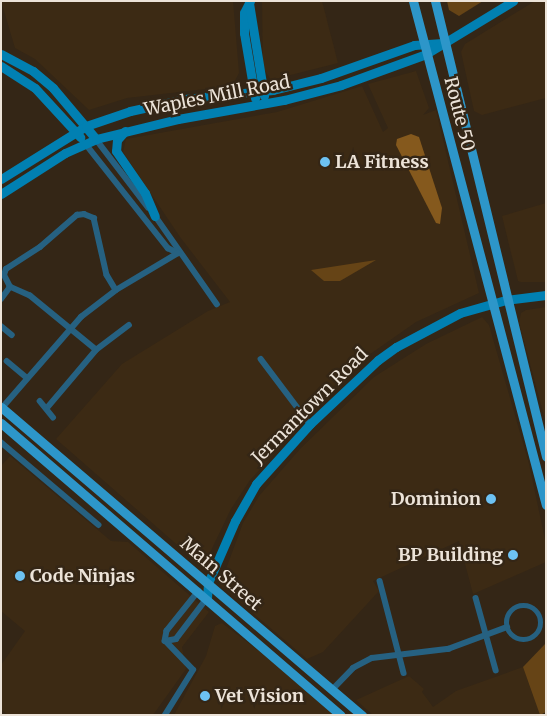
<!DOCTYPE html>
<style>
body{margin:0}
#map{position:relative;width:547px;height:716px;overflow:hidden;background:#342616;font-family:Merriweather,serif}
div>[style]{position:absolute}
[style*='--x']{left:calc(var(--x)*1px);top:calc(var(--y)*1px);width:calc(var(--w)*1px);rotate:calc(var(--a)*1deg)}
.built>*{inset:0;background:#3c2a14}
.green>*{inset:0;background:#664416}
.water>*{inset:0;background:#85591d}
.street>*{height:5.5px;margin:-2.75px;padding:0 2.75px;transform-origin:2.75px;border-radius:2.75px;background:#266181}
.street>.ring{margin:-2.75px;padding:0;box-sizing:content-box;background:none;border:5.5px solid #266181;border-radius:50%}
.secondary>*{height:9px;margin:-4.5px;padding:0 4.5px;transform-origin:4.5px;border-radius:4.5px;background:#0180b2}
.primary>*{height:9px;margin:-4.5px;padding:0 4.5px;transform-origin:4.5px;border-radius:4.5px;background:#2d96c9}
.dots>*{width:14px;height:14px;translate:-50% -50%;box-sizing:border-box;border:2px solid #342616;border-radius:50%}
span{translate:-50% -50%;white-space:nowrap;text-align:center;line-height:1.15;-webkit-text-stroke:5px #342616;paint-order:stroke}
.street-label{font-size:18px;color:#ece3d8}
.poi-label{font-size:18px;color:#ece3d8;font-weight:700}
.left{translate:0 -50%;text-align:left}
.right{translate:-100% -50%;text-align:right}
.frame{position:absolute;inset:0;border:2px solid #ece3d8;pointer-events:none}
</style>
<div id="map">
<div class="built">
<div style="clip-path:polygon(1px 1px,233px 1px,239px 73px,232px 86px,127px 98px,89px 110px,35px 59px,15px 48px)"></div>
<div style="clip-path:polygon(262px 1px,322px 1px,338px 63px,271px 80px,263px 68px)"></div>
<div style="clip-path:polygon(535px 1px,546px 1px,546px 98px,482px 115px,474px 111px,461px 52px,465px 44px)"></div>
<div style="clip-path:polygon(416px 71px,429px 108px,423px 115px,436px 110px,479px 293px,416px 322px,366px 357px,250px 480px,231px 509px,205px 563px,198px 563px,56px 439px,122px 364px,208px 311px,230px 302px,180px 237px,123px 152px,126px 139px,277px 112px,362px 86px,383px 132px,388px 128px,368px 84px)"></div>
<div style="clip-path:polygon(546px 203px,546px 282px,521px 282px,518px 281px,502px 216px)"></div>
<div style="clip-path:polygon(546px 307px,546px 424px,519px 322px,521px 313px,526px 310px)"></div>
<div style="clip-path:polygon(482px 317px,489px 325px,529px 464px,546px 544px,546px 562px,473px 594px,459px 541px,373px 581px,379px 591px,323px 652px,307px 659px,220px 585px,243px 523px,259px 496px,300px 449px,374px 377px,426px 344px)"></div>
<div style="clip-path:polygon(10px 456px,111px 541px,128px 542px,209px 612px,182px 647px,186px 669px,153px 715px,8px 715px,1px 709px,1px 665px,25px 631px,1px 611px,1px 466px)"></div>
<div style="clip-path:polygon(222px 623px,263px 654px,334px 715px,174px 715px,206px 656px,215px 626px)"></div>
<div style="clip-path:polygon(523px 667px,540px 715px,373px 715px,356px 700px,409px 676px,424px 689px,422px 692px,433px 707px,456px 691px)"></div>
</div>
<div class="green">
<div style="clip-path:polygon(447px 1px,483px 1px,459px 16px,449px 10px)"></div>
<div style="clip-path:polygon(376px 260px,340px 281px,324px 281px,311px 270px)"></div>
<div style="clip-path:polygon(546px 643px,546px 712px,540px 715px,523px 667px)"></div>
</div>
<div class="water">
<div style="clip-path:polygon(411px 134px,419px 137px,442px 208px,440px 224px,436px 223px,396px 145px,397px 139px)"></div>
</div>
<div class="street">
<div style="--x:96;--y:139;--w:86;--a:52.6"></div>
<div style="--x:85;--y:143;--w:134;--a:51.7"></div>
<div style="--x:168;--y:248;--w:11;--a:27"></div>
<div style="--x:154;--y:214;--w:110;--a:55"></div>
<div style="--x:1;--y:299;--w:15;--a:-53"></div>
<div style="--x:1;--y:326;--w:14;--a:39"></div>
<div style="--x:96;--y:350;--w:85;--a:-140.7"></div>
<div style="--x:30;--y:296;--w:22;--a:-156"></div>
<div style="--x:10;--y:287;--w:13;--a:-117"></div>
<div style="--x:4;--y:275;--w:6;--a:-72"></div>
<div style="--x:6;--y:269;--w:40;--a:-32.9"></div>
<div style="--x:40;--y:247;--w:49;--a:-40.9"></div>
<div style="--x:77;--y:215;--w:7;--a:-8"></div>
<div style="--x:84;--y:214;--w:11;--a:22"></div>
<div style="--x:94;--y:218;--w:58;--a:77.2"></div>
<div style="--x:107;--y:275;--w:17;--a:59"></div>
<div style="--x:261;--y:359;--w:81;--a:53"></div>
<div style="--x:7;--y:361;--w:26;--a:40"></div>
<div style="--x:40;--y:401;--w:21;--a:51"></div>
<div style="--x:47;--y:408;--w:76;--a:-49.8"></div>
<div style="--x:96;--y:350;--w:41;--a:-37.1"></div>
<div style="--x:1;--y:409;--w:122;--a:-49"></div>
<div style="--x:81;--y:317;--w:44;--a:-37.6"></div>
<div style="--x:116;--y:290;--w:72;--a:-30.8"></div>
<div style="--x:1;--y:442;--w:128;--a:40.3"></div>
<div style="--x:380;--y:581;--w:95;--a:75.4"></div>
<div style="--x:199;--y:591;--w:51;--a:128.7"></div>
<div style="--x:167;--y:631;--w:10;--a:101"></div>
<div style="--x:165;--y:641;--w:11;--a:-10"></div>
<div style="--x:176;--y:639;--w:51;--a:-52.9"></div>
<div style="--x:476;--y:598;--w:75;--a:74.5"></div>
<div class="ring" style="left:507px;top:606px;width:28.5px;height:28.5px"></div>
<div style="--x:332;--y:690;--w:30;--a:-46"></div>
<div style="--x:353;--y:668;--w:21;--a:-28"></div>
<div style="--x:372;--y:658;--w:77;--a:-6.8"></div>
<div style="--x:448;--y:649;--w:63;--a:-20.4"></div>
<div style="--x:165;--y:715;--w:53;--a:-58.1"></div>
<div style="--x:193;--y:670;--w:40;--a:-134"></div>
</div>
<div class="secondary">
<div style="--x:250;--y:1;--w:13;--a:117"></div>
<div style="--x:244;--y:13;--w:20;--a:90"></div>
<div style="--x:244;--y:33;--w:66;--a:80.4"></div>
<div style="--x:249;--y:3;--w:94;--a:80.8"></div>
<div style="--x:1;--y:54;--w:36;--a:28"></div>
<div style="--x:33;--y:71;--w:26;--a:40"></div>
<div style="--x:53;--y:88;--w:67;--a:49.9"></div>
<div style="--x:1;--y:66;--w:40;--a:32.9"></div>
<div style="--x:35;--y:88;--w:67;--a:47.4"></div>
<div style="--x:125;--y:131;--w:12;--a:132"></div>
<div style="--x:117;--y:140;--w:11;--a:95"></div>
<div style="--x:116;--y:151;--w:51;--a:55.4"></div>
<div style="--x:145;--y:193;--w:25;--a:67"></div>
<div style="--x:1;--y:179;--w:100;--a:-31.9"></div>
<div style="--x:86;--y:126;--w:46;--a:-18.8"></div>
<div style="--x:130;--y:111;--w:56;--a:-12.3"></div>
<div style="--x:185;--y:99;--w:88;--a:-5.8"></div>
<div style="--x:273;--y:90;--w:49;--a:-14"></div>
<div style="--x:321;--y:78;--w:99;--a:-19.5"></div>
<div style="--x:414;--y:45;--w:32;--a:-4"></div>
<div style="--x:1;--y:194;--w:76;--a:-32.6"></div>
<div style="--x:65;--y:153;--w:34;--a:-24"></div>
<div style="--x:96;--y:139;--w:84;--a:-13.7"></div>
<div style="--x:178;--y:119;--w:108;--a:-10.2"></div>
<div style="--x:284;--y:100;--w:59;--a:-14.7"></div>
<div style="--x:341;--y:85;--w:90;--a:-20"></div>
<div style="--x:426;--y:54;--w:102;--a:-31.3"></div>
<div style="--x:207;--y:598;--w:15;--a:-86"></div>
<div style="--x:208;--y:583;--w:68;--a:-66.5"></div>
<div style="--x:235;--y:521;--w:43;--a:-60.4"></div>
<div style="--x:256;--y:484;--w:81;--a:-48"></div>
<div style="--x:310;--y:424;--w:93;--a:-43.3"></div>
<div style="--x:378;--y:360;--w:22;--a:-36"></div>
<div style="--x:396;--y:347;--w:72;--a:-28"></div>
<div style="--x:460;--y:313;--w:48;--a:-15.8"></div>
<div style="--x:506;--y:300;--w:40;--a:-7.1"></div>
</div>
<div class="primary">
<div style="--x:413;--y:1;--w:521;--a:75.22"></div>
<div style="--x:435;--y:1;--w:469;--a:76.3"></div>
<div style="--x:1;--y:407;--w:475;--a:40.5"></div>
<div style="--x:1;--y:423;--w:448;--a:40.7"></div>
</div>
<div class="dots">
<div style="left:325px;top:162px;background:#6dc2f3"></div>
<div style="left:491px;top:499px;background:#6dc2f3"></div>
<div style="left:513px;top:555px;background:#6dc2f3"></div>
<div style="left:20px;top:576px;background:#6dc2f3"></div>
<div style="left:205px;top:696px;background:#6dc2f3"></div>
</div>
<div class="street-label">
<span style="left:217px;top:96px;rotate:-11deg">Waples Mill Road</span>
<span style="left:459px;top:114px;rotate:76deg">Route 50</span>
<span style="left:310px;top:406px;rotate:-45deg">Jermantown Road</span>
<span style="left:221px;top:574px;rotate:41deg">Main Street</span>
</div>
<div class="poi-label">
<span class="left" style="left:335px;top:162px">LA Fitness</span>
<span class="right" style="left:481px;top:499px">Dominion</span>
<span class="right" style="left:503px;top:555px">BP Building</span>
<span class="left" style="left:30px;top:576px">Code Ninjas</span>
<span class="left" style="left:215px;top:696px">Vet Vision</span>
</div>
<div class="frame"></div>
</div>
